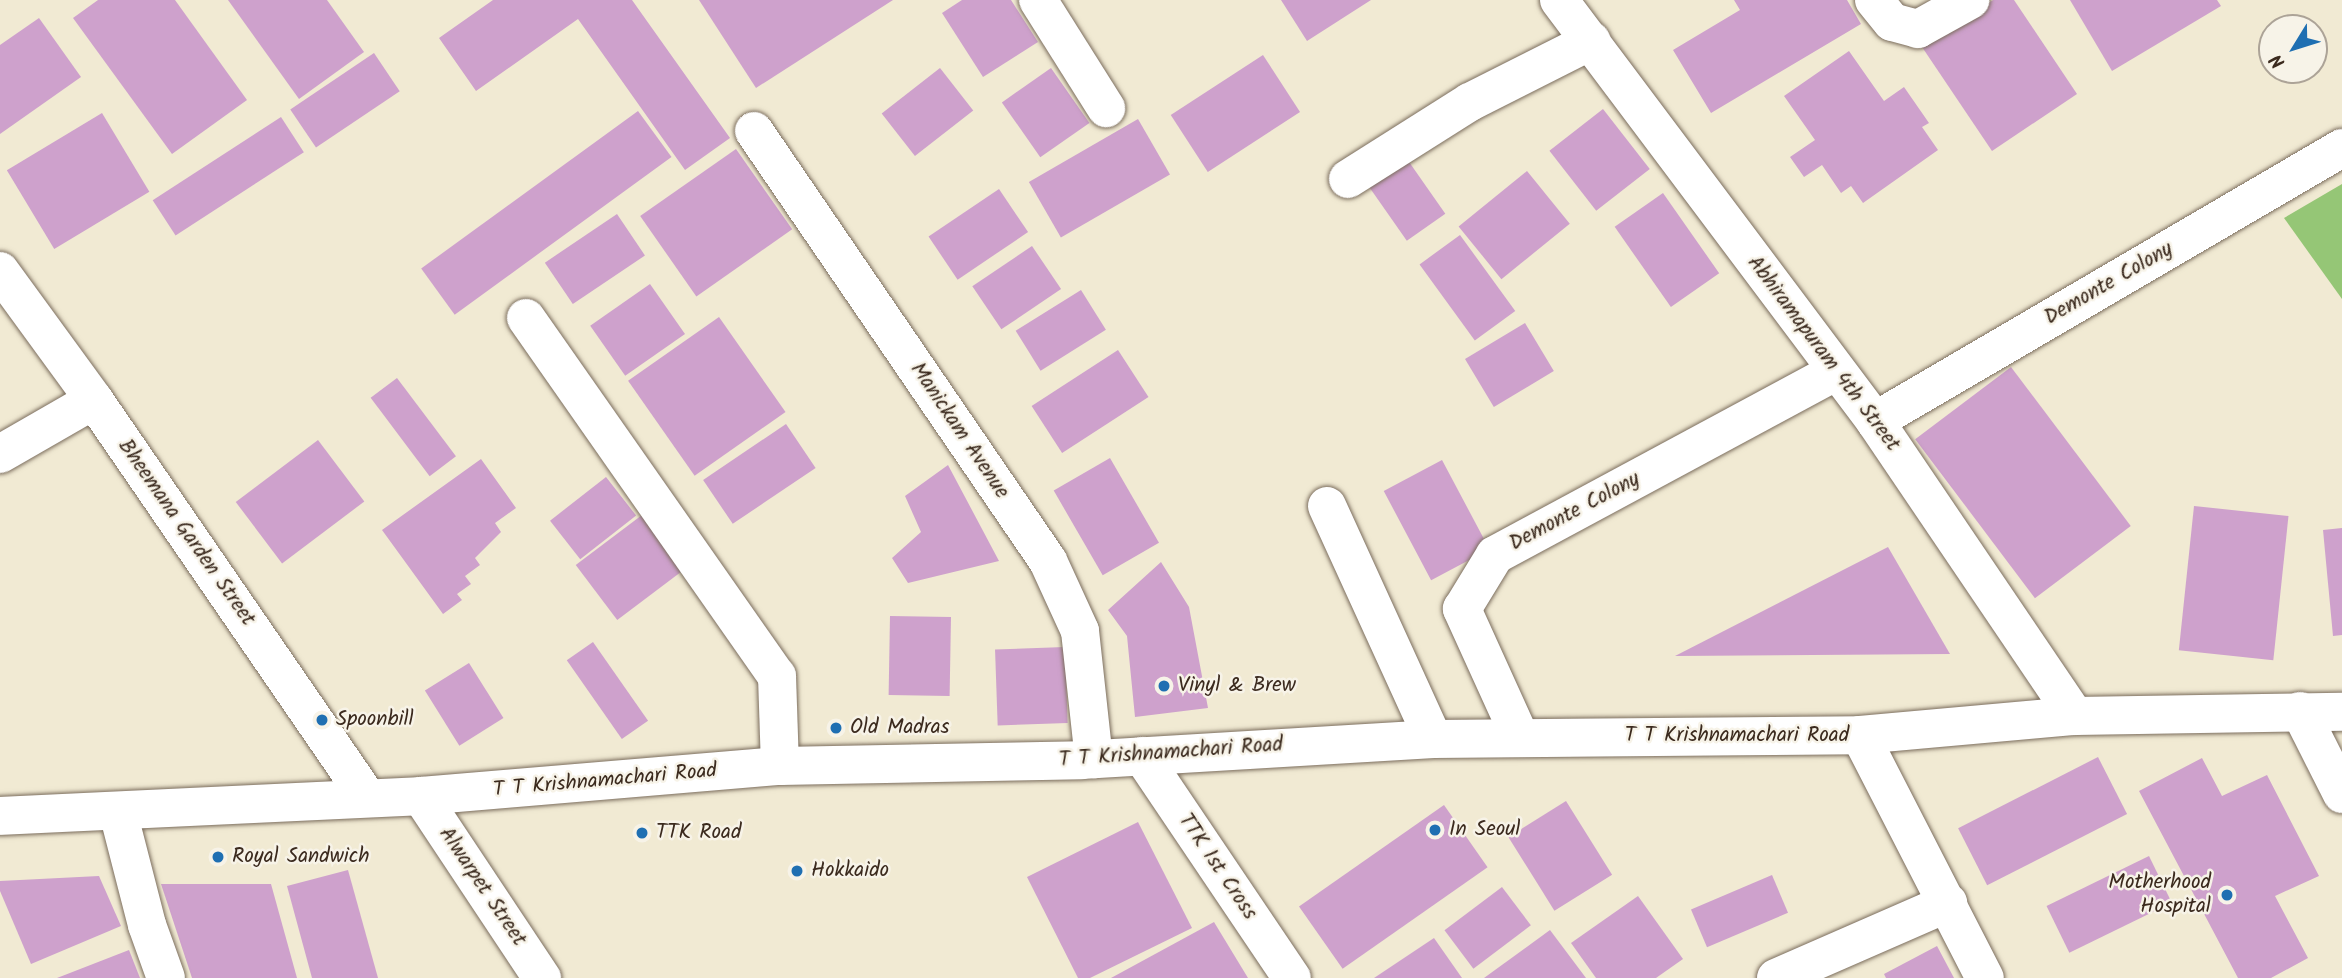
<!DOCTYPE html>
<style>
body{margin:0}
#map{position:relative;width:2342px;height:978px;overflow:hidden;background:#f1ead3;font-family:Kalam,sans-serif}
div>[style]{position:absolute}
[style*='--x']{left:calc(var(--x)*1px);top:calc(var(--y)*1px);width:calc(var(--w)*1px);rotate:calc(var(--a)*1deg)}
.green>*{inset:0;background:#95c676}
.building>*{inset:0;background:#cea1cc;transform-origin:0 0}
.roads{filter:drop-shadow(0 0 2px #7b6d5d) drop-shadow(0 0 2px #7b6d5d)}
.minor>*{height:38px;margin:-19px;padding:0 19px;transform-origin:19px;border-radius:19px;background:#fff}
.major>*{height:38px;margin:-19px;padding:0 19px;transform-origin:19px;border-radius:19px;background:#fff}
.dots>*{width:19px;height:19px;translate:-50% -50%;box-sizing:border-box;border:4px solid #f7f3e8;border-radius:50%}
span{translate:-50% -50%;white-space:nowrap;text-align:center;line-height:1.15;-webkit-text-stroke:5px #f7f3e8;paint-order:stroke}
.street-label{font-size:21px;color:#3b2a1e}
.poi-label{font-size:21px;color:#3b2a1e}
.left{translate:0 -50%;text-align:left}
.right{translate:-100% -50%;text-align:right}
.north{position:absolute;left:2258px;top:14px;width:70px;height:70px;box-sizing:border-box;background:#f7f3e8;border:2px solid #aca397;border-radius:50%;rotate:232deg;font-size:19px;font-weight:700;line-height:28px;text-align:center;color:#3b2a1e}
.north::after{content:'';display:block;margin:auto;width:24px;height:32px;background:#1f6fb2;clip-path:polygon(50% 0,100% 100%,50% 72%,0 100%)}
</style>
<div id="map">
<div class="green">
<div style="clip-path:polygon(2342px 184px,2342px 299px,2284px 218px)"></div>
</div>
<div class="building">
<div style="clip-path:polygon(98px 0,175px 0,247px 100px,172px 154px,73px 18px)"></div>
<div style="clip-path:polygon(228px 0,327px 0,364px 52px,299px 99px)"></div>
<div style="clip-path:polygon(493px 0,632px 0,730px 138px,685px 170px,578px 19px,476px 91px,439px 38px)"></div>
<div style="clip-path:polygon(699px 0,893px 0,756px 88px)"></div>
<div style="clip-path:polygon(962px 0,1011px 0,1038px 42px,983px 77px,942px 13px)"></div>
<div style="clip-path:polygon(1281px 0,1371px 0,1307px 41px)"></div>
<div style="clip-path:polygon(1734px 0,1847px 0,1861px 24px,1711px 113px,1673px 50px,1740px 10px)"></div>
<div style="clip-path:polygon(1993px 0,2014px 0,2077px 94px,1992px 151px,1922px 47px)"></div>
<div style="clip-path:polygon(2070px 0,2217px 0,2221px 6px,2112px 71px)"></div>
<div style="clip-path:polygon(39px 18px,81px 77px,0 134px,0 45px)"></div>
<div style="clip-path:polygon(1849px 51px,1884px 101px,1904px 87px,1929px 123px,1922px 127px,1938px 150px,1863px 203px,1851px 186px,1841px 193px,1822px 165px,1804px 177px,1790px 157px,1815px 140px,1784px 96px)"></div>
<div style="left:374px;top:53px;width:46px;height:101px;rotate:56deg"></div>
<div style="left:1263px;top:55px;width:68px;height:110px;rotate:57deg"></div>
<div style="left:940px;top:68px;width:54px;height:74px;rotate:52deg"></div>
<div style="left:1051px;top:68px;width:67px;height:60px;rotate:55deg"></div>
<div style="left:1603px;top:109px;width:76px;height:68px;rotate:52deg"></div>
<div style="left:638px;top:111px;width:57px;height:268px;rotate:54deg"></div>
<div style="left:102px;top:113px;width:92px;height:111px;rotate:59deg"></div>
<div style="left:281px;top:117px;width:42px;height:153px;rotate:57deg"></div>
<div style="left:1138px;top:119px;width:64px;height:126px;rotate:60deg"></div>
<div style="left:736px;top:149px;width:98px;height:117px;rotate:55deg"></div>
<div style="left:1400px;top:149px;width:79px;height:47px;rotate:55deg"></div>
<div style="left:1527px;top:171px;width:68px;height:88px;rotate:51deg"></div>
<div style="left:999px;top:189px;width:52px;height:85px;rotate:56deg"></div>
<div style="left:1663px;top:193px;width:98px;height:59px;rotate:55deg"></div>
<div style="left:617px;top:214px;width:50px;height:87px;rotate:56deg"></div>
<div style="left:1460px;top:235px;width:94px;height:50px;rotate:54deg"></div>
<div style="left:1032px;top:246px;width:52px;height:72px;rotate:56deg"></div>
<div style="left:650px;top:284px;width:61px;height:73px;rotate:55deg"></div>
<div style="left:1081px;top:290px;width:47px;height:77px;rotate:58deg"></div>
<div style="left:719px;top:317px;width:116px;height:111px;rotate:55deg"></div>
<div style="left:1525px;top:323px;width:56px;height:70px;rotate:59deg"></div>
<div style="left:1118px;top:350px;width:56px;height:103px;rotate:57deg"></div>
<div style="left:2011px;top:367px;width:199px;height:120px;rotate:53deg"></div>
<div style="left:397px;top:378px;width:98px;height:33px;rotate:53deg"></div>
<div style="left:786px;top:424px;width:53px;height:100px;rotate:56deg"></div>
<div style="left:318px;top:440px;width:77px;height:103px;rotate:53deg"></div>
<div style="left:1110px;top:458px;width:98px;height:65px;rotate:60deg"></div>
<div style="clip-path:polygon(481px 459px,516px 508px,495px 523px,501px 532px,475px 558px,480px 565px,465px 576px,471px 584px,457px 594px,462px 600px,443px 614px,382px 530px)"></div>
<div style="left:1442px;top:460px;width:101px;height:66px;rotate:62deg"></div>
<div style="clip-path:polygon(948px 465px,999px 561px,908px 583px,892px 558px,921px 532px,905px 496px)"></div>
<div style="left:606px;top:477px;width:49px;height:71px;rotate:52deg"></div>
<div style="left:2194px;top:506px;width:95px;height:145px;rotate:6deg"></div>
<div style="left:646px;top:512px;width:69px;height:88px;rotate:53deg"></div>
<div style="clip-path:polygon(2342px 528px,2342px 635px,2333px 636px,2323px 530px)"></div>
<div style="clip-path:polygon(1888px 547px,1950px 654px,1675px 656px)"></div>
<div style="clip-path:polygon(1161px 562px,1189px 607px,1208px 708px,1135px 717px,1127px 636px,1108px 610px)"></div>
<div style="left:890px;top:616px;width:61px;height:79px;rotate:1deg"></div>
<div style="left:593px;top:642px;width:96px;height:32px;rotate:55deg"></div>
<div style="left:1065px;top:647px;width:76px;height:70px;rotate:88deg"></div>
<div style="left:469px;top:663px;width:65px;height:52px;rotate:58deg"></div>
<div style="left:2098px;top:757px;width:64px;height:157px;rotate:63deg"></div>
<div style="clip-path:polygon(2202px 758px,2222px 796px,2267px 775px,2319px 876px,2275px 896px,2308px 958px,2271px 978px,2238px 978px,2139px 791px)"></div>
<div style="left:1566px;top:801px;width:87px;height:68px;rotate:58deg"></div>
<div style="left:1444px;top:805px;width:76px;height:177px;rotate:55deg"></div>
<div style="clip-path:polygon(1138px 822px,1192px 928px,1090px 978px,1078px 978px,1027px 877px)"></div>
<div style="left:2149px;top:856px;width:52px;height:114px;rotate:64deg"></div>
<div style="clip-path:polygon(348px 870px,378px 978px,312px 978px,287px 886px)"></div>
<div style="left:1772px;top:875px;width:41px;height:88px;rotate:67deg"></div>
<div style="clip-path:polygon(99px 876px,121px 926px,31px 964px,0 891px,0 881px)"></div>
<div style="clip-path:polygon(161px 884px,271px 884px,297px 978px,192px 978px)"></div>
<div style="left:1502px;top:887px;width:48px;height:72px;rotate:53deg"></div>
<div style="clip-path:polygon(1638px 896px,1683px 959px,1656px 978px,1596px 978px,1571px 943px)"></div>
<div style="clip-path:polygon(1214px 922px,1248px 978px,1111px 978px)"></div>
<div style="clip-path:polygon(1550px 930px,1586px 978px,1484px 978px)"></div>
<div style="clip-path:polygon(1434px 938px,1462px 978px,1374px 978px)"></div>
<div style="clip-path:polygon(1937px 946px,1954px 978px,1886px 978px,1884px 974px)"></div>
<div style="clip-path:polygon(129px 950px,140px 978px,57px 978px)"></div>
</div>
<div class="roads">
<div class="minor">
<div style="--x:1038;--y:0;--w:128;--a:57.8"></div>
<div style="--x:1559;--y:0;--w:526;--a:53.11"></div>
<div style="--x:1875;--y:421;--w:356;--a:55.9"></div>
<div style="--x:1874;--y:0;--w:28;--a:51"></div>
<div style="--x:1892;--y:22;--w:27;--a:15"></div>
<div style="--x:1918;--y:29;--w:60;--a:-29.1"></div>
<div style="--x:754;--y:131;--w:521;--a:55.64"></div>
<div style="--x:1048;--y:561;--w:77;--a:65.4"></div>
<div style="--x:1080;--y:631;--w:129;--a:83.8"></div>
<div style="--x:1348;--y:179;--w:144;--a:-32.3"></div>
<div style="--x:1470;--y:102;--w:136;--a:-26.8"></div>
<div style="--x:0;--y:271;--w:160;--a:53.9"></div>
<div style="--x:94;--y:400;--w:482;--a:55.5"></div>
<div style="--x:526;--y:318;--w:437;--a:55"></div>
<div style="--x:777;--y:676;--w:90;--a:88.1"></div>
<div style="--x:1875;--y:421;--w:541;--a:-30.31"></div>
<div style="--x:0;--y:454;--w:108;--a:-29.9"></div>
<div style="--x:1327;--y:506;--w:256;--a:65.5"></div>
<div style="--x:2300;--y:711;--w:93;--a:63.2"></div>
<div style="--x:1860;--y:735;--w:273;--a:62.8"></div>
<div style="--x:1520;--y:737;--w:141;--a:-114.4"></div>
<div style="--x:1462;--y:609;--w:63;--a:-58.6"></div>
<div style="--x:1495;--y:555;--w:386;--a:-28.3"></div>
<div style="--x:1142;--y:756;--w:268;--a:56"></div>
<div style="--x:421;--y:796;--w:219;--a:56.4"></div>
<div style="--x:118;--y:812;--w:117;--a:75.6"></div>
<div style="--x:147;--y:925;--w:56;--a:70.3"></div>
<div style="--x:1776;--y:978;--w:188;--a:-23.6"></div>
</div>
<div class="major">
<div style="--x:0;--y:816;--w:421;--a:-2.7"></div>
<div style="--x:421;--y:796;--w:360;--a:-4.8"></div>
<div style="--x:780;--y:766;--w:301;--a:-1.1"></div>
<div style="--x:1081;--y:760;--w:353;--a:-3.4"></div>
<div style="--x:1433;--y:739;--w:427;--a:-0.5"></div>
<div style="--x:1860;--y:735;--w:216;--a:-5.1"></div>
<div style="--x:2075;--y:716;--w:267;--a:-0.9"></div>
</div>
</div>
<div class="dots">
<div style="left:1164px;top:686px;background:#1f6fb2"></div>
<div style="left:322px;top:720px;background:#1f6fb2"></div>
<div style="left:836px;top:728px;background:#1f6fb2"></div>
<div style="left:1435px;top:830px;background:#1f6fb2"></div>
<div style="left:642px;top:833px;background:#1f6fb2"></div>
<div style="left:218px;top:857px;background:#1f6fb2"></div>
<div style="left:797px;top:871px;background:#1f6fb2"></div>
<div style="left:2227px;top:895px;background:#1f6fb2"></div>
</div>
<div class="street-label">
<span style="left:2109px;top:284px;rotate:-30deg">Demonte Colony</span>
<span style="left:1823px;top:354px;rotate:53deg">Abhiramapuram 4th Street</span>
<span style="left:959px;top:431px;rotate:56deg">Manickam Avenue</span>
<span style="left:1575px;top:512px;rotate:-28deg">Demonte Colony</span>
<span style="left:186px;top:533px;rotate:55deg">Bheemana Garden Street</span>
<span style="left:1737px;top:736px">T T Krishnamachari Road</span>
<span style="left:1171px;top:753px;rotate:-4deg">T T Krishnamachari Road</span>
<span style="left:605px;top:781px;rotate:-5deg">T T Krishnamachari Road</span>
<span style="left:1217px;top:867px;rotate:56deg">TTK 1st Cross</span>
<span style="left:482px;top:887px;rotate:56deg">Alwarpet Street</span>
</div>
<div class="poi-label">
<span class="left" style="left:1178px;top:686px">Vinyl &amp; Brew</span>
<span class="left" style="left:336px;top:720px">Spoonbill</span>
<span class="left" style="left:850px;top:728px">Old Madras</span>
<span class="left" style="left:1449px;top:830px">In Seoul</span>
<span class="left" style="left:656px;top:833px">TTK Road</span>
<span class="left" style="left:232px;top:857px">Royal Sandwich</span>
<span class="left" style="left:811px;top:871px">Hokkaido</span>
<span class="right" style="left:2211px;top:895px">Motherhood<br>Hospital</span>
</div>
<div class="north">N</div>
</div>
